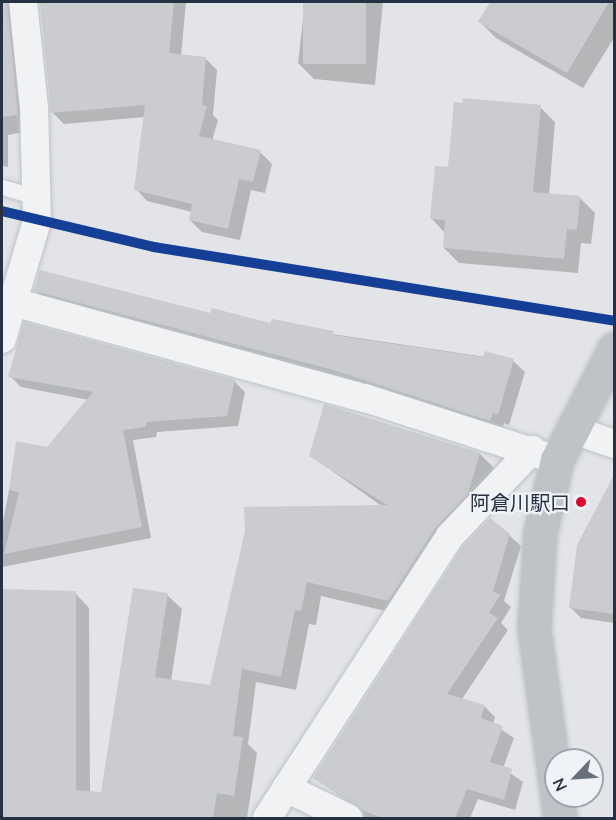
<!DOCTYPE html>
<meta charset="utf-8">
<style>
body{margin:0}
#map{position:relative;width:616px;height:820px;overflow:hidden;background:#e2e4e7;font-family:Mulish,"Noto Sans JP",sans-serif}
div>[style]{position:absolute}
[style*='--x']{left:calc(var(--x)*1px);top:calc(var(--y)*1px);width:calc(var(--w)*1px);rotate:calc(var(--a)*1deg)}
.shadow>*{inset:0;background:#0003}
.building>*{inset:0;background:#caccd0;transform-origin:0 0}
.roads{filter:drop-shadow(0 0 2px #c0c2c5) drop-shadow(0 0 2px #c0c2c5)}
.lane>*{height:15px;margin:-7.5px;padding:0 7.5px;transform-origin:7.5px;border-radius:7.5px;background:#f1f2f4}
.street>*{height:28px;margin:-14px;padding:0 14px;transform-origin:14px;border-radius:14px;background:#f1f2f4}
.secondary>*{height:33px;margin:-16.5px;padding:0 16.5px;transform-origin:16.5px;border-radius:16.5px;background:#bfc2c7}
.rail-1>*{height:10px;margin:-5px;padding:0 5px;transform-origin:5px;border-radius:5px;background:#153f97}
.dots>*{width:16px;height:16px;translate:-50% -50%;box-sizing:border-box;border:3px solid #eff2f7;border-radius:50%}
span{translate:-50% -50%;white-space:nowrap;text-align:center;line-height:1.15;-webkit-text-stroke:4.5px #eff2f7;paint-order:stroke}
.bus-label{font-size:20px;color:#263143}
.right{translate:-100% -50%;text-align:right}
.frame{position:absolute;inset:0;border:3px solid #263143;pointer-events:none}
.north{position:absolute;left:544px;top:748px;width:60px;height:60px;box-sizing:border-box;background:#eff2f7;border:2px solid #9fa5af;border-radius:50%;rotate:245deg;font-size:16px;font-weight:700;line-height:24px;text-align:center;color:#263143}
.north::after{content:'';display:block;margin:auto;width:21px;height:27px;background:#68707c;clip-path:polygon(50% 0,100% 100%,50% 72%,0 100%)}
</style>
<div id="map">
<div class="shadow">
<div style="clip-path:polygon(2px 2px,24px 2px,29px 131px,8px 135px,8px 167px,2px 166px)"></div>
<div style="clip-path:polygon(41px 2px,186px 2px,181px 56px,205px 58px,217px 70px,213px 115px,218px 120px,212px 141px,260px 152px,272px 164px,265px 193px,251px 190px,240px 240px,202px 232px,190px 220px,192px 212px,147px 201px,136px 189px,145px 117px,64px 124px,52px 112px)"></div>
<div style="clip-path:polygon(305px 2px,383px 2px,375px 85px,314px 79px,298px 63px)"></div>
<div style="clip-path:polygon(492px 2px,614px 2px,614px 38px,583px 88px,496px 38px,480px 22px)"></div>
<div style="clip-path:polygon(540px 107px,555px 122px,549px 195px,580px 198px,595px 213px,591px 244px,581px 243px,578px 273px,459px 263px,444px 248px,445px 233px,431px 218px,449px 169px)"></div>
<div style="clip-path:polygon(35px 290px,513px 361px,525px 372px,509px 425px,504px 423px,501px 432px,47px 302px)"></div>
<div style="clip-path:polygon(10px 376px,234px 381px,245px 392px,238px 426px,157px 432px,156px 437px,133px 440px,151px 538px,2px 567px,2px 527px,18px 443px,48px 448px,89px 400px,21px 387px)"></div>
<div style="clip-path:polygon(480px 454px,494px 468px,482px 508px,403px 615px,321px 596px,316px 625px,309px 624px,296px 690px,256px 682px,248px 744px,257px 753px,247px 818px,8px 818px,20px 735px,2px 732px,2px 590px,75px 593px,89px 608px,90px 793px,102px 794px,167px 595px,182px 609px,171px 681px,211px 686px,246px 531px,383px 507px,311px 456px)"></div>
<div style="clip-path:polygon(614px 498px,614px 623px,581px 618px,571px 608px)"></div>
<div style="clip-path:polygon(509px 535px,521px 546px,504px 601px,511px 607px,501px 623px,508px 630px,462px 699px,484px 706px,495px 717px,493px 724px,514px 738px,503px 768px,523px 782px,515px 810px,478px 799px,470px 818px,364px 818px,363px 812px,315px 778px)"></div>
</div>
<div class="building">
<div style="clip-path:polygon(2px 2px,7px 2px,18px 115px,2px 117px)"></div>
<div style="clip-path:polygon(40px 2px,174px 2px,169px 53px,206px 57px,202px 105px,207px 106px,199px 136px,261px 150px,253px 182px,239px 179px,228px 229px,189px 220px,192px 204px,134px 190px,145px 105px,51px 113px)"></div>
<div style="left:303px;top:2px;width:63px;height:62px"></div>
<div style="clip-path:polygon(490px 2px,609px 2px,567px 73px,478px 22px)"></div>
<div style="clip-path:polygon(463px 98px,541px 105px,533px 192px,580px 196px,577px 230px,567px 229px,564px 259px,443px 248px,445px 220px,430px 219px,435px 166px,448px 167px,454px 102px,462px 103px)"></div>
<div style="clip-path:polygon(40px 270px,210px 313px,212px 308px,270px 323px,272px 319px,334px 331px,333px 335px,483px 357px,485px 351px,514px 359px,498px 415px,493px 413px,490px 421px,333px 370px,34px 291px)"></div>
<div style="clip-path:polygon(24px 322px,235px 380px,227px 416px,147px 422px,145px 427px,123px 430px,142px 527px,4px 554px,19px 492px,9px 490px,16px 441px,47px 447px,93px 392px,8px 377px)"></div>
<div style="clip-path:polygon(324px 404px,480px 453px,468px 494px,436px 527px,388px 601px,307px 582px,301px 611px,295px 610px,281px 677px,242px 669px,233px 736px,243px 737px,234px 796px,217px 793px,213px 819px,2px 819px,2px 589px,76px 591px,76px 790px,101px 792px,133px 588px,168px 593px,155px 677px,210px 685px,245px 531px,244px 507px,387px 505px,309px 456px)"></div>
<div style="clip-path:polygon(615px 473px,615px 614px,569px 608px,577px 545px)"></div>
<div style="clip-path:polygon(490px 518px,510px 534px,493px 591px,500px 595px,489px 613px,498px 618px,447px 694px,485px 705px,481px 718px,503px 726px,490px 762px,512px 769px,504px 800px,467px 789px,455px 819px,385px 819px,363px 811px,313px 778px,463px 546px)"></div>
</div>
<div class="roads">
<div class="lane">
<div style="--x:2;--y:187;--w:36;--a:16"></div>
</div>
<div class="street">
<div style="--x:2;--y:299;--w:376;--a:15.3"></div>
<div style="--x:365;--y:398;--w:202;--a:17.9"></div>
<div style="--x:2;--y:339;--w:123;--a:-73.5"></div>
<div style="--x:37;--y:221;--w:113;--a:-91.5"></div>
<div style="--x:34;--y:108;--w:107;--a:-95.9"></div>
<div style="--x:571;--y:429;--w:46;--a:19.2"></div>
<div style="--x:286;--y:788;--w:69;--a:25.8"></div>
<div style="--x:267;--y:818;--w:336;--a:-57"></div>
<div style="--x:450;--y:536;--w:119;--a:-46.4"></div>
</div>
<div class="secondary">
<div style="--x:560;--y:818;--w:193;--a:-97.8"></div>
<div style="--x:534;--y:627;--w:94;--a:-86.3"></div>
<div style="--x:540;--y:533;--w:75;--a:-76.9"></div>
<div style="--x:557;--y:460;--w:125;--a:-62.8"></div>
</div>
</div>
<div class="rail-1">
<div style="--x:2;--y:211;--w:156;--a:13.3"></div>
<div style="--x:154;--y:247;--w:466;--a:9.1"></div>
</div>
<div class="dots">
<div style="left:581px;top:502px;background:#e4002b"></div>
</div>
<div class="bus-label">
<span class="right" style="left:570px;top:502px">阿倉川駅口</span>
</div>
<div class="frame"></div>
<div class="north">N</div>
</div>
